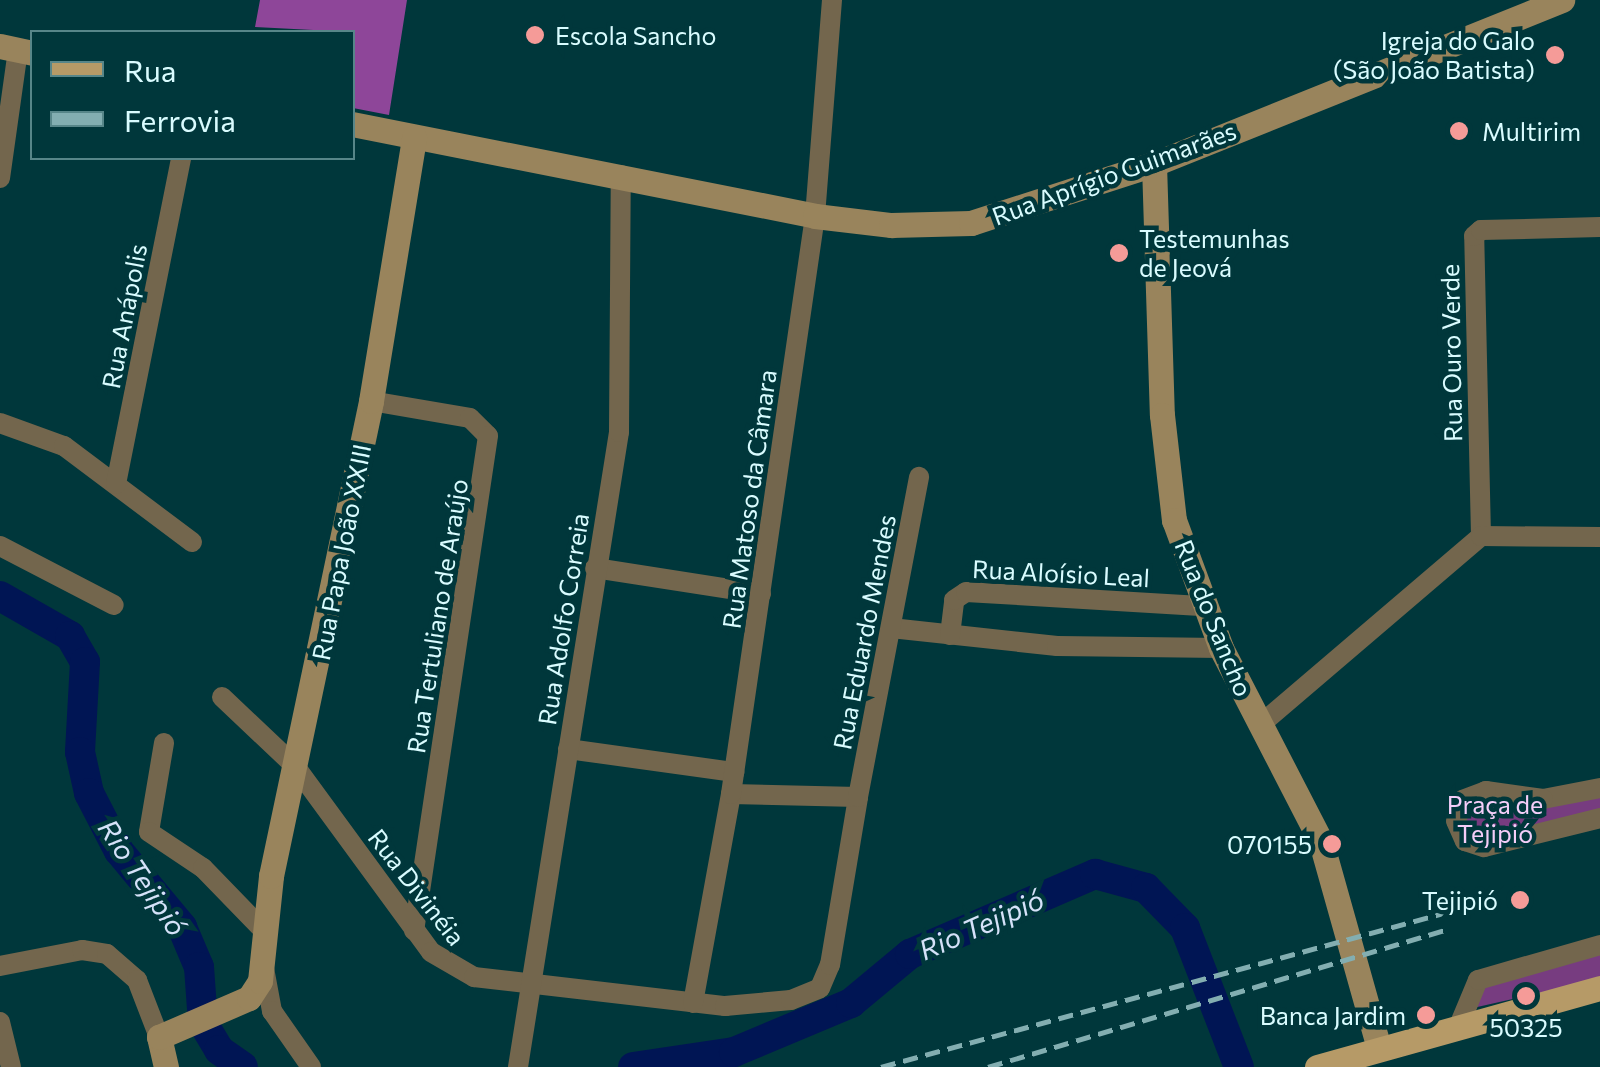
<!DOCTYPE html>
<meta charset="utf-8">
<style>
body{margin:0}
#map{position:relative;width:1600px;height:1067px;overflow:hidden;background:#00373b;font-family:Commissioner,sans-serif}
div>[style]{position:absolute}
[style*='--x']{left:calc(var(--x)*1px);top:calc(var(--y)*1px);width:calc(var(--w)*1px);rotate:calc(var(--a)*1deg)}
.green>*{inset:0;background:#773c80}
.forest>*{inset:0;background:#8e4699}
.river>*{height:30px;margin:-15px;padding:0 15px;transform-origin:15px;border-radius:15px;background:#001554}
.street>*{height:20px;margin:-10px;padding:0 10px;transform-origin:10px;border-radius:10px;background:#73664d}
.secondary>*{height:25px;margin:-12.5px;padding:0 12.5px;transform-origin:12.5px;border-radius:12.5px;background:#99845c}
.primary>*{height:25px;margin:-12.5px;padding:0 12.5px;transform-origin:12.5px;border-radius:12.5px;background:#b69a67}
.rail>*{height:5px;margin-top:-2.5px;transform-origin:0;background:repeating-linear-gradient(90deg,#83aeb1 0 15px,transparent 0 23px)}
.dots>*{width:28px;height:28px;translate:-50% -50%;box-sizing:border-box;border:5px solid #00373b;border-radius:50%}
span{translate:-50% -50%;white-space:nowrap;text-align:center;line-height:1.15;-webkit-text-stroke:9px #00373b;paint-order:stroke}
.poi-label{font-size:25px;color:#d9fcff}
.left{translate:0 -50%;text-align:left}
.right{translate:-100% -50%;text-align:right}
.street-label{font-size:25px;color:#d9fcff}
.park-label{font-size:25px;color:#f4cef9}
.water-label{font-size:28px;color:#d5e2f9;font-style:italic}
.legend{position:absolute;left:30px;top:30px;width:325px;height:130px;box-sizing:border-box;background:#00373b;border:2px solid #578689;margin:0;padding:12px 18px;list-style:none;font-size:30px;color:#d9fcff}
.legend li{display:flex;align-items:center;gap:20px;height:50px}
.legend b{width:50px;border:2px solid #578689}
</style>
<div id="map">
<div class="green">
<div style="clip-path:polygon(1600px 784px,1600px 821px,1494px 850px,1463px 836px,1464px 799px)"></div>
<div style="clip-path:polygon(1600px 947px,1600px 985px,1566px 996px,1526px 996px,1464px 1010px,1470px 990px)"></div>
</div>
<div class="forest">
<div style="clip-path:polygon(260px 0,407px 0,389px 115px,353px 108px,352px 32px,255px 27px)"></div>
</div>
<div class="river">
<div style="--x:0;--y:596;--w:81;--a:29.7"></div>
<div style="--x:70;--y:636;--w:30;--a:60"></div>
<div style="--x:85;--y:662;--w:90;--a:93.2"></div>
<div style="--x:80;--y:752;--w:42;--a:77.6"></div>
<div style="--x:89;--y:793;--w:65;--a:62.7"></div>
<div style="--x:119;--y:851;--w:99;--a:50.3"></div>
<div style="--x:182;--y:927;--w:43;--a:67"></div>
<div style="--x:199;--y:967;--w:56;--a:85.9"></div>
<div style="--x:203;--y:1023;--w:31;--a:59"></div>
<div style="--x:219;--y:1050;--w:29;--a:35"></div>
<div style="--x:633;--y:1067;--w:102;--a:-8.4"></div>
<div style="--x:734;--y:1052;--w:127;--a:-22.7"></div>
<div style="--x:851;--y:1003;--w:77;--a:-39.7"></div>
<div style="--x:910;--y:954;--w:202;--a:-23.4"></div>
<div style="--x:1095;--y:874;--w:53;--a:15.4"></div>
<div style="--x:1146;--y:888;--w:56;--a:45.7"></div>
<div style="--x:1185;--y:928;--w:149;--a:68.8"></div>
</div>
<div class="street">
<div style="--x:0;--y:178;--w:129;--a:-82"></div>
<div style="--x:371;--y:401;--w:100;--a:9.7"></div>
<div style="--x:470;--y:418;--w:25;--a:45"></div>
<div style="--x:488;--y:436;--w:500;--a:98.5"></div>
<div style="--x:0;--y:423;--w:68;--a:19.8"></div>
<div style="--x:64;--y:446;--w:160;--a:36.9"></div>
<div style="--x:116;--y:484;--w:332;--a:-78.7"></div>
<div style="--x:1481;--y:536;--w:300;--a:-91.3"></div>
<div style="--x:1474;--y:236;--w:9;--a:-41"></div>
<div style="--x:1481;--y:230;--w:119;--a:-1.4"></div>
<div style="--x:0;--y:546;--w:128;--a:27.4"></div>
<div style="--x:595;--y:568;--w:168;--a:8.9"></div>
<div style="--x:891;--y:628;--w:167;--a:6.2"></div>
<div style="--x:1057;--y:646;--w:164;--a:0.7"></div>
<div style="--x:950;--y:635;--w:35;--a:-83"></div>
<div style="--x:954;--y:600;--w:14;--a:-34"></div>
<div style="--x:966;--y:592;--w:239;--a:3.4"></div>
<div style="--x:222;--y:697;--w:100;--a:43.4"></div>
<div style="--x:295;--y:766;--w:230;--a:53.8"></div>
<div style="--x:431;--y:952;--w:50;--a:30.2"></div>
<div style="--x:474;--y:977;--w:253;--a:6.6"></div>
<div style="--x:725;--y:1006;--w:66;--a:-5.2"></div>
<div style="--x:791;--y:1000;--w:31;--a:-22"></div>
<div style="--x:820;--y:988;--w:25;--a:-67"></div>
<div style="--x:830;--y:965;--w:170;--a:-80.5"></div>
<div style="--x:858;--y:797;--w:127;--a:-178.6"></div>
<div style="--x:1260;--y:725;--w:291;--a:-40.5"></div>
<div style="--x:1481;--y:536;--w:119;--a:0.5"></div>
<div style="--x:164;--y:743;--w:90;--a:99.6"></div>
<div style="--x:149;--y:832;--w:65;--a:33.7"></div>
<div style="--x:203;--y:868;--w:91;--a:45.9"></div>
<div style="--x:568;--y:749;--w:168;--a:7.9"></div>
<div style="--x:1600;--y:788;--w:58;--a:169.1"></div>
<div style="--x:1543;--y:799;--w:58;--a:-172"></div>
<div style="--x:1486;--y:791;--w:25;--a:159"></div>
<div style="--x:1463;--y:800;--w:22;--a:108"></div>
<div style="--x:1456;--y:821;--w:22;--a:66"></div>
<div style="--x:1465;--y:841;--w:20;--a:18"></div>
<div style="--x:1484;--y:847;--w:120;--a:-14"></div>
<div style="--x:858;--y:797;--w:326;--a:-79.2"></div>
<div style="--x:0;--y:966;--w:84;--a:-11"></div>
<div style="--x:82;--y:950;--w:25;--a:9"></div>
<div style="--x:107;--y:954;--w:40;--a:41"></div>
<div style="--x:137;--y:980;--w:61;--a:68.9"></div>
<div style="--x:264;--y:968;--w:44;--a:79.5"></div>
<div style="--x:272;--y:1011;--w:68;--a:55.1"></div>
<div style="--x:693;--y:1003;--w:212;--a:-79.7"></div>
<div style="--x:731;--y:794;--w:584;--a:-81.73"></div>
<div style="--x:815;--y:216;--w:217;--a:-85.5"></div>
<div style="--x:0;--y:1022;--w:46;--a:76.3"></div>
<div style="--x:1458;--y:1028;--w:52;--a:-67.4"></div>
<div style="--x:1478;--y:980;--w:127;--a:-16"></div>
<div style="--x:518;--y:1067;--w:643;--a:-80.96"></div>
<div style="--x:619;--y:432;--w:257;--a:-89.6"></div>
</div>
<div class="secondary">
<div style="--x:0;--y:46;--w:33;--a:12"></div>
<div style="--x:352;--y:124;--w:472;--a:11.2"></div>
<div style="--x:815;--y:216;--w:77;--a:6.8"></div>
<div style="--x:891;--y:225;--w:80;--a:-1.4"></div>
<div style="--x:971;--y:223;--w:192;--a:-17.9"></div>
<div style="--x:1154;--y:164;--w:440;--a:-21.9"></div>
<div style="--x:1154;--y:164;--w:251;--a:88.2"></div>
<div style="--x:1162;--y:415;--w:106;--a:83.5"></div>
<div style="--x:1174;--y:520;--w:136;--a:69.8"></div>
<div style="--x:1221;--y:648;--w:218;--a:62.7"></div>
<div style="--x:1321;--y:842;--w:215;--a:74.3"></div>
<div style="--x:166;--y:1067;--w:31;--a:-103"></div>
<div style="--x:159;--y:1037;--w:98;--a:-23.4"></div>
<div style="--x:249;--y:998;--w:20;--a:-57"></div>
<div style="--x:260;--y:981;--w:106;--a:-84"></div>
<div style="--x:271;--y:876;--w:485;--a:-78.1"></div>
<div style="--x:371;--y:401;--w:267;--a:-80.7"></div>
</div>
<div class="primary">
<div style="--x:1317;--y:1067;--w:294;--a:-15.6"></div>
</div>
<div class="rail">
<div style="--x:881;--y:1067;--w:584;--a:-15.3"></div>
<div style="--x:988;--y:1067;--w:480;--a:-16.7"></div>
</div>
<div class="dots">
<div style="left:535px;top:35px;background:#f59b98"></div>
<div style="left:1555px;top:55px;background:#f59b98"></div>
<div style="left:1459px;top:131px;background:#f59b98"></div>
<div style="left:1119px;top:253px;background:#f59b98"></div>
<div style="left:1332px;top:844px;background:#f59b98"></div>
<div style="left:1520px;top:900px;background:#f59b98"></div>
<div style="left:1526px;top:996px;background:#f59b98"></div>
<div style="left:1426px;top:1015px;background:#f59b98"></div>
</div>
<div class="poi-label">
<span class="left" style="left:555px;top:35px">Escola Sancho</span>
<span class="right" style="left:1535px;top:55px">Igreja do Galo<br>(São João Batista)</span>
<span class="left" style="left:1482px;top:131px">Multirim</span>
<span class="left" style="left:1139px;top:253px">Testemunhas<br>de Jeová</span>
<span class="right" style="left:1312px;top:844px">070155</span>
<span class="right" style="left:1498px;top:900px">Tejipió</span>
<span class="right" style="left:1406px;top:1015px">Banca Jardim</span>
<span style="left:1526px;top:1027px">50325</span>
</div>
<div class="street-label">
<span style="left:1114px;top:173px;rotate:-20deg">Rua Aprígio Guimarães</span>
<span style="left:124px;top:316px;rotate:-79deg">Rua Anápolis</span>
<span style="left:1451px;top:353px;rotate:-91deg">Rua Ouro Verde</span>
<span style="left:749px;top:499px;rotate:-82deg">Rua Matoso da Câmara</span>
<span style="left:341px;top:552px;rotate:-79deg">Rua Papa João XXIII</span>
<span style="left:1061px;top:573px;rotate:3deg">Rua Aloísio Leal</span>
<span style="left:437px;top:616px;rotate:-81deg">Rua Tertuliano de Araújo</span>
<span style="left:1214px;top:618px;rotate:68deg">Rua do Sancho</span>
<span style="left:563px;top:619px;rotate:-81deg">Rua Adolfo Correia</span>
<span style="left:864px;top:632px;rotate:-79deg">Rua Eduardo Mendes</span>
<span style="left:417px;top:887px;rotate:52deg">Rua Divinéia</span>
</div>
<div class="park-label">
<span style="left:1495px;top:819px">Praça de<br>Tejipió</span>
</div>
<div class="water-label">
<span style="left:143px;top:877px;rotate:56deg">Rio Tejipió</span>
<span style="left:981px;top:924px;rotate:-24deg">Rio Tejipió</span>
</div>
<ul class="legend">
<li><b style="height:12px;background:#b69a67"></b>Rua</li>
<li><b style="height:12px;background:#83aeb1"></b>Ferrovia</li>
</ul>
</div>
